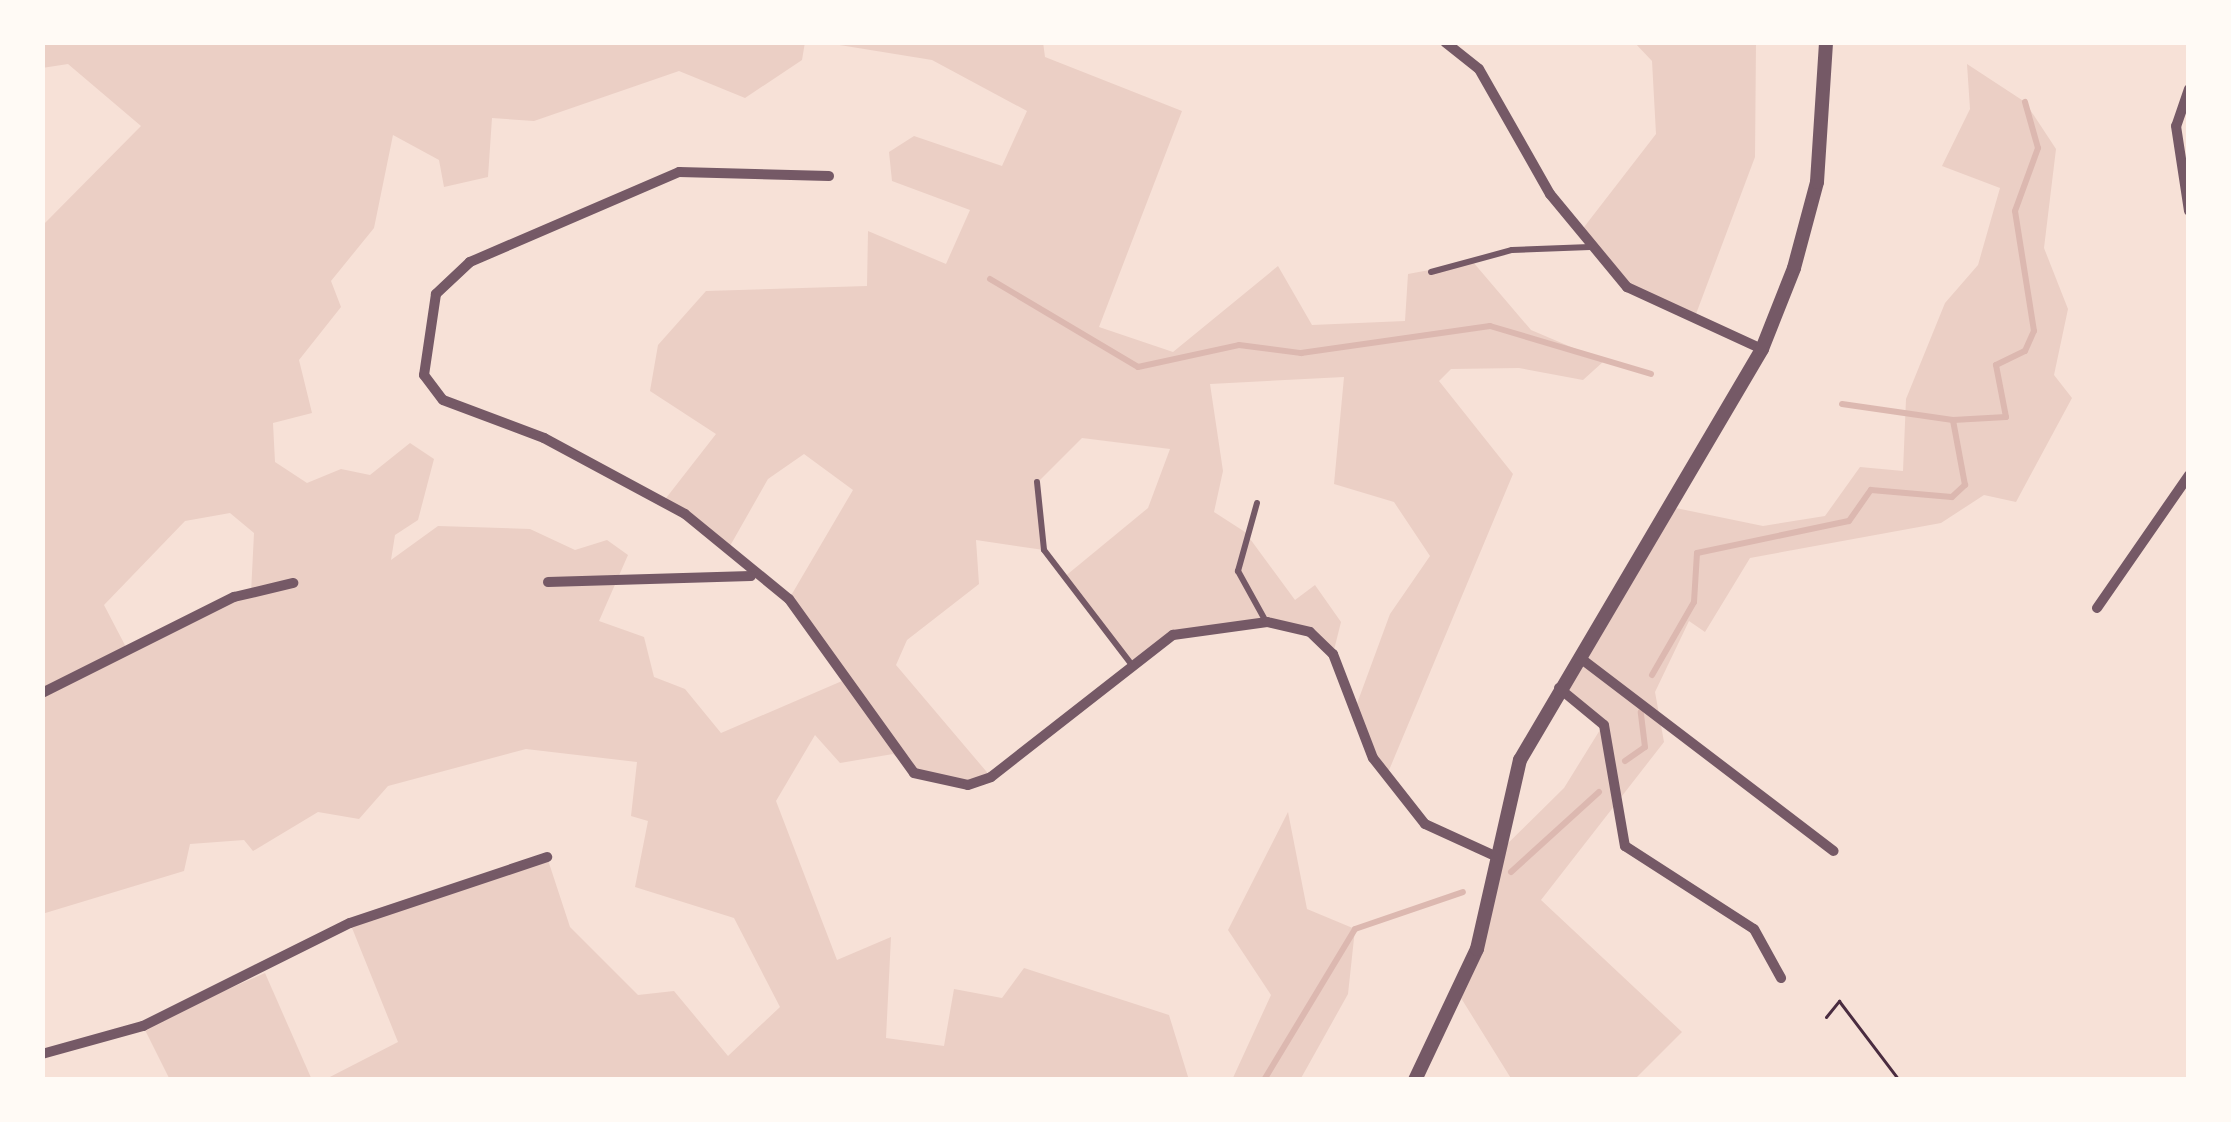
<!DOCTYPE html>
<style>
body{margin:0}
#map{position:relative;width:2231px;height:1122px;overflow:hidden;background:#f7e1d7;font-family:Overpass,sans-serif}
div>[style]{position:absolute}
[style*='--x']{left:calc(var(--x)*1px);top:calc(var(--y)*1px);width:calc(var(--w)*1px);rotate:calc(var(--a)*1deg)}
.green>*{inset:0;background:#ebcfc5}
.stream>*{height:6px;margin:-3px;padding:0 3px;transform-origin:3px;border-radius:3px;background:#dcb8b0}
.path>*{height:3px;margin:-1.5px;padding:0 1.5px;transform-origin:1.5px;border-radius:1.5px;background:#4a2c40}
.service>*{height:6px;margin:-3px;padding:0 3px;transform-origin:3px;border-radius:3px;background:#755966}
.minor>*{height:10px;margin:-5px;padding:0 5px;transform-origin:5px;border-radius:5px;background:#755966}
.tertiary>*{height:14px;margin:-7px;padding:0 7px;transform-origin:7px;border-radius:7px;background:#755966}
span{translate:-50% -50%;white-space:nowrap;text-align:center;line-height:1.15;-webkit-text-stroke:10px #fffaf5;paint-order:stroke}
.frame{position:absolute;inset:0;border:45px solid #fffaf5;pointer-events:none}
</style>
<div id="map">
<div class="green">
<div style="clip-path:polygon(evenodd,42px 42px,805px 42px,802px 60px,745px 98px,679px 71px,534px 121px,492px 118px,488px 177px,444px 187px,439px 160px,393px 135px,374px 228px,331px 281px,341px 307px,299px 360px,312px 413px,273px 423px,275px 462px,307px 483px,341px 469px,370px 475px,410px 443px,434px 459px,418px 520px,395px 535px,391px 560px,438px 526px,530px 529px,575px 550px,607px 540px,628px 555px,599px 621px,644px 637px,654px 677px,685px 689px,721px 733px,842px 681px,789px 599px,853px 490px,804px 454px,768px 479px,726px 553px,663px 502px,716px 434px,650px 391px,658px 345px,706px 291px,867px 286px,868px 231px,946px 264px,970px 210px,892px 181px,889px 152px,914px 136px,1002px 166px,1027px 111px,932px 60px,821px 42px,1043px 42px,1045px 57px,1182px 111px,1099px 327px,1173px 352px,1278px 266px,1312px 325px,1405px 321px,1408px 274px,1473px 262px,1531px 330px,1604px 361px,1583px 380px,1519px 368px,1451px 369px,1439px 381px,1513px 474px,1387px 775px,1355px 709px,1390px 614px,1430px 556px,1394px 502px,1334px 484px,1344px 377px,1210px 384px,1223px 471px,1214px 512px,1245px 532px,1295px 600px,1315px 585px,1341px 622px,1333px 654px,1310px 632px,1267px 622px,1173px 635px,1135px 667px,1063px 578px,1148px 508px,1170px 449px,1082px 438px,1038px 482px,1044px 550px,976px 540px,979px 584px,907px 640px,896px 665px,991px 777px,968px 785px,914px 773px,893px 754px,840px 763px,815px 735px,776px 801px,837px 960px,891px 937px,886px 1038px,944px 1046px,954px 989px,1002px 998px,1024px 968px,1169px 1015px,1189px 1080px,324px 1080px,398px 1042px,350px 923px,547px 857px,570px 927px,638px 995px,674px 991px,728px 1056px,780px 1007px,734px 918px,635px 887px,648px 821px,631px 816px,637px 762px,526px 749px,388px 786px,359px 819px,318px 812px,253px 851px,244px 840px,190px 844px,184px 871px,42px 914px,42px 226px,141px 126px,68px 64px,42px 68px,42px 42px,230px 513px,254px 533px,251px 593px,128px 651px,104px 605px,185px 521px,230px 513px)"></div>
<div style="clip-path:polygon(1634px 42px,1756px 42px,1755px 157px,1693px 322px,1627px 287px,1581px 231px,1656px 134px,1652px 61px)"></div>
<div style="clip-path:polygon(1967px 64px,2025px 102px,2056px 149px,2044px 248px,2068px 309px,2054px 375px,2072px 398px,2016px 502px,1984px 495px,1941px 523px,1750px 558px,1705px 632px,1689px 621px,1655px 692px,1664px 742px,1541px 900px,1682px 1032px,1634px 1080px,1512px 1080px,1461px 998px,1495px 856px,1564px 788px,1603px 725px,1557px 686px,1666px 506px,1763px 526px,1825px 516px,1860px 467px,1903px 471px,1906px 399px,1945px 303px,1978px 265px,2000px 188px,1942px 166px,1970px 109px)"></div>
<div style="clip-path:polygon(1288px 812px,1307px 909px,1355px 929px,1348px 994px,1300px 1080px,1232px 1080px,1271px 995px,1228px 930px)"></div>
<div style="clip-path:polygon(265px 973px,312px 1080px,170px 1080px,143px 1026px)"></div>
</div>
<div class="stream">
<div style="--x:990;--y:279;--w:172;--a:30.7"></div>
<div style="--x:1138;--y:367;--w:103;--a:-12.3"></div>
<div style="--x:1239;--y:345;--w:63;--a:7.4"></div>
<div style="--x:1301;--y:353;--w:191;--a:-8.1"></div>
<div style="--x:1490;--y:326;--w:168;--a:16.6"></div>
<div style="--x:1842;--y:404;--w:112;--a:8.2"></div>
<div style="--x:1652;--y:675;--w:84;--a:-60.1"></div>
<div style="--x:1694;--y:602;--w:49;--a:-86.5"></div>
<div style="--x:1697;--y:553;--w:155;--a:-11.9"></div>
<div style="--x:1849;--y:521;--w:38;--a:-55"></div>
<div style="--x:1871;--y:490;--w:81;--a:4.9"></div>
<div style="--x:1952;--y:497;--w:18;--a:-43"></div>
<div style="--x:1965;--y:485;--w:66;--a:-100.5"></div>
<div style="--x:1953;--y:420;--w:53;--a:-3.2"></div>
<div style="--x:2006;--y:417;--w:53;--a:-100.9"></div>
<div style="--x:1996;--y:365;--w:32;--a:-26"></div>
<div style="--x:2025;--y:351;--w:22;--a:-66"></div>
<div style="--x:2034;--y:331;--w:121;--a:-99"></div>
<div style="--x:2015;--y:211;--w:67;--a:-69.9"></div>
<div style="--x:2038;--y:148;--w:48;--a:-105.8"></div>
<div style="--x:1625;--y:761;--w:24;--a:-35"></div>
<div style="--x:1645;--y:747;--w:35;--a:-97"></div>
<div style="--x:1511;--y:872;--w:119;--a:-42.3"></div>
<div style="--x:1264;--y:1080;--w:176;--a:-58.9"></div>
<div style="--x:1355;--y:929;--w:114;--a:-18.9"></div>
</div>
<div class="path">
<div style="--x:1826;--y:1017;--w:21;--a:-51"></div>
<div style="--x:1839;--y:1001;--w:99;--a:52.8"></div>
</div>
<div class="service">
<div style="--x:1431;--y:272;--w:84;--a:-15.2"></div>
<div style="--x:1512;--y:250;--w:78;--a:-2.2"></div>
<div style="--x:1037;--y:482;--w:68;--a:84.1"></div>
<div style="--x:1044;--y:550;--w:145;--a:52.6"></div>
<div style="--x:1257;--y:503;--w:71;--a:105.6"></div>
<div style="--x:1238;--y:571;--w:56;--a:61.1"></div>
</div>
<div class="minor">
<div style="--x:1445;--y:42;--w:43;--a:38.5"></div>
<div style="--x:1479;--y:69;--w:144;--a:60.4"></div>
<div style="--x:1550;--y:194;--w:121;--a:50.4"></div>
<div style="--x:1627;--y:287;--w:149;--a:24.7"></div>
<div style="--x:2189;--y:89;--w:39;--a:109"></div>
<div style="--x:2176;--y:126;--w:86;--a:81.3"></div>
<div style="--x:829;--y:176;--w:150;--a:-178.5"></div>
<div style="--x:679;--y:172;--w:228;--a:156.7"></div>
<div style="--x:470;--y:262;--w:47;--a:136.7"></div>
<div style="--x:436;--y:294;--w:82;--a:98.4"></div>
<div style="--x:424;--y:375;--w:31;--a:53"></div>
<div style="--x:443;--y:400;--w:108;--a:20.6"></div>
<div style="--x:544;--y:438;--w:160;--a:28.3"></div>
<div style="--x:685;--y:514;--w:134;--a:39.3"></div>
<div style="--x:789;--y:599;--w:214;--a:54.3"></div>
<div style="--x:914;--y:773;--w:55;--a:12.5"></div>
<div style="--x:968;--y:785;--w:24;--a:-19"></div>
<div style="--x:991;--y:777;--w:231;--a:-38"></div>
<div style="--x:1173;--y:635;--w:95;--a:-7.9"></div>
<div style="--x:1267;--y:622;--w:44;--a:13.1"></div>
<div style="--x:1310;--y:632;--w:32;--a:44"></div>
<div style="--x:1333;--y:654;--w:111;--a:69"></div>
<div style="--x:1373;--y:758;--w:84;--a:51.8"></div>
<div style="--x:1425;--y:824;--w:77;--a:24.6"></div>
<div style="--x:548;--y:582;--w:203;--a:-1.7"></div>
<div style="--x:2097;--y:608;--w:162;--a:-55.3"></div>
<div style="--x:1579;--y:657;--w:320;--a:37.3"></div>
<div style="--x:1559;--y:688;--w:58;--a:39.4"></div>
<div style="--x:1604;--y:725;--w:123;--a:80.2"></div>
<div style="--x:1625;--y:846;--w:153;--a:32.8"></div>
<div style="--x:1754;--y:929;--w:56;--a:61.1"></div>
<div style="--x:42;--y:693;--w:215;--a:-26.6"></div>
<div style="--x:234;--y:597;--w:61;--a:-13.3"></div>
<div style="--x:42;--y:1054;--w:105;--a:-15.5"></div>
<div style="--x:143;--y:1026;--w:231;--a:-26.5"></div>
<div style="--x:350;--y:923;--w:208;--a:-18.5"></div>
</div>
<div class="tertiary">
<div style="--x:1415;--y:1080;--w:145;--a:-64.7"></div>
<div style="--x:1477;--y:949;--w:194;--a:-77.2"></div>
<div style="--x:1520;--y:760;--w:477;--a:-59.5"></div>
<div style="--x:1762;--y:349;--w:87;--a:-68.4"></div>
<div style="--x:1794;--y:268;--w:89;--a:-75"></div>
<div style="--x:1817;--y:182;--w:140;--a:-86.3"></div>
</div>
<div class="frame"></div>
</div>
